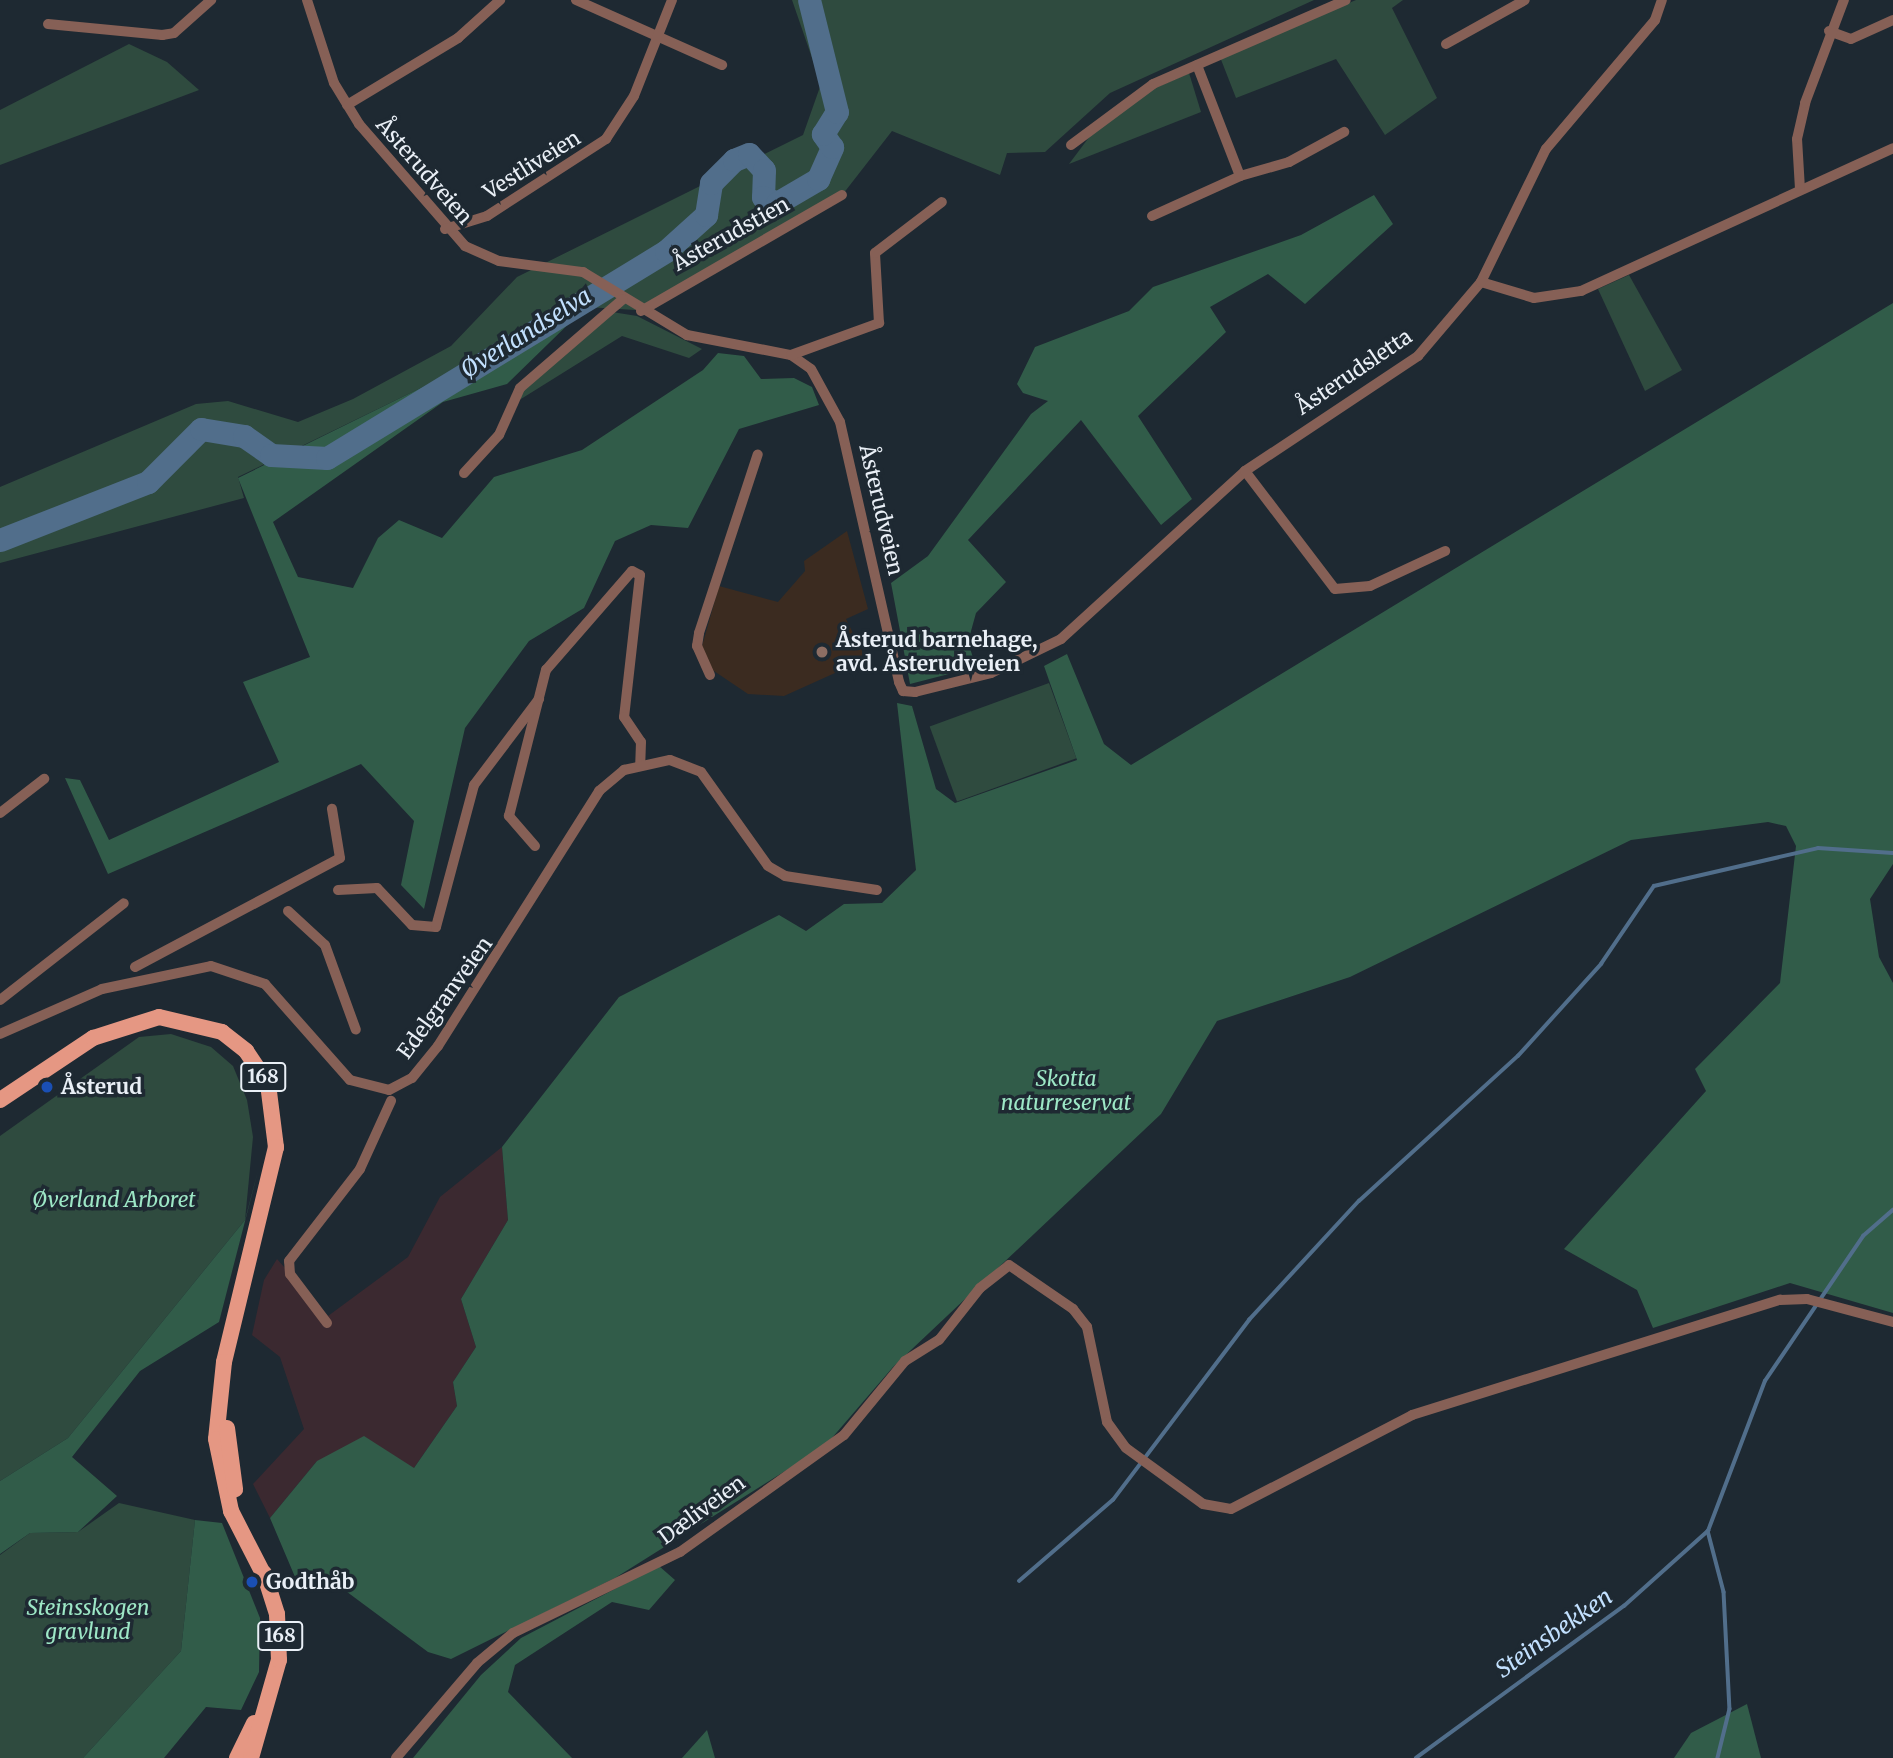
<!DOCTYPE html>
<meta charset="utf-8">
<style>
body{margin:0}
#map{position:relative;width:1893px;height:1758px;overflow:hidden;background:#1e2932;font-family:Merriweather,serif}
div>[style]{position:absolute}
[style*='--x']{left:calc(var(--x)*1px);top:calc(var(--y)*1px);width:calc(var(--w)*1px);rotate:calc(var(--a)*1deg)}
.commercial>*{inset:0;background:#3b2930}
.education>*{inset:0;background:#3b2b20}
.green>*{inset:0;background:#2f4b3f;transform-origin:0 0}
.forest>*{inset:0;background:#315c49}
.stream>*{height:3.5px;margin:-1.75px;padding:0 1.75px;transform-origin:1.75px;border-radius:1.75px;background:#516e8b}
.river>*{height:23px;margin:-11.5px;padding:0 11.5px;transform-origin:11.5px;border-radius:11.5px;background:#516e8b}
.street>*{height:10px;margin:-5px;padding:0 5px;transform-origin:5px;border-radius:5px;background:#866056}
.primary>*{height:16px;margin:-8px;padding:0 8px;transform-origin:8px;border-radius:8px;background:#e59783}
.dots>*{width:19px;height:19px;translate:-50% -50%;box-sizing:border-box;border:4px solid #1e2932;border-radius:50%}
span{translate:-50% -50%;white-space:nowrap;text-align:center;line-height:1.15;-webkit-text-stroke:7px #1e2932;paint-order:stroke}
.shield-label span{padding:2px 5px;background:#1e2932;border:2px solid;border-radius:5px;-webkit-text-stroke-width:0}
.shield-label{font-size:19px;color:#e9eff6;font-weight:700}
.street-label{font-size:21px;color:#e9eff6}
.poi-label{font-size:21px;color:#e9eff6;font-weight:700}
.left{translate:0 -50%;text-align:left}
.park-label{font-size:21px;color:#9de7c6;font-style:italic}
.water-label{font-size:23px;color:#c2e0fe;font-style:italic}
</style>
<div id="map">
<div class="commercial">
<div style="clip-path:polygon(502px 1147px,508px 1220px,461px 1299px,476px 1347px,453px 1382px,457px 1406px,414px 1468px,317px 1461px,270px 1518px,253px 1484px,304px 1429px,280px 1357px,252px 1335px,264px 1280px,277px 1259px,328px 1316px,408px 1257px,440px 1197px)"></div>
</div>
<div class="education">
<div style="clip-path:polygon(847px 531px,868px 609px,846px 619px,866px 659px,784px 696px,748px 694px,711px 669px,702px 646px,719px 586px,778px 602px,805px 571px,804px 561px)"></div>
</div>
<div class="green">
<div style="clip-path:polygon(792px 0,1314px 0,1110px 93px,1045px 152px,1007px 153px,1000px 175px,892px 131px,843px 194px,635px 310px,587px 307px,238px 477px,244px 498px,0 563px,0 487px,196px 404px,228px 401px,298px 422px,353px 399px,451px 346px,517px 277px,803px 135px,821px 84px)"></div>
<div style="clip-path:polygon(1356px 0,1403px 0,1392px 8px,1437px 98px,1385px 135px,1336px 59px,1236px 98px,1220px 57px)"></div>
<div style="clip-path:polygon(129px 44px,167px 62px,199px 90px,0 165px,0 110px)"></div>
<div style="clip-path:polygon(1189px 73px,1201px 112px,1069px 164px,1096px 128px,1135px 97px)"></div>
<div style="clip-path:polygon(1629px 275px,1682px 370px,1645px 391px,1598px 289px)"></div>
<div style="clip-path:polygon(612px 312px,637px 316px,702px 349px,689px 358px,622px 336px,521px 399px,518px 394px)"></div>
<div style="left:1049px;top:683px;width:80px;height:127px;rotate:70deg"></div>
<div style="clip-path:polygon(171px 1034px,211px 1047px,233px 1066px,247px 1100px,253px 1137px,245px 1220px,68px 1438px,0 1481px,0 1136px,139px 1037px)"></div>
<div style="clip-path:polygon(119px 1503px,195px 1520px,181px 1651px,83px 1758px,0 1758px,0 1555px,30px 1533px,78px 1532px)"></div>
</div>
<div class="forest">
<div style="clip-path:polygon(1374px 195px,1393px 224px,1305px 304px,1268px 274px,1210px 307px,1226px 332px,1138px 416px,1192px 499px,1161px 525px,1081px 420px,968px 540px,1006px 582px,976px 613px,968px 642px,976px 667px,910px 684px,891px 583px,928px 556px,1031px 414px,1048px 401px,1023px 393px,1017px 384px,1035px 347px,1129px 311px,1153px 287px,1301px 235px)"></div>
<div style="clip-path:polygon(1893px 303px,1893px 864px,1870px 899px,1879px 957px,1893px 983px,1893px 1313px,1790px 1283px,1653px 1328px,1637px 1290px,1564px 1249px,1706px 1091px,1695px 1069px,1780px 983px,1796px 846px,1786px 826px,1768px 822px,1631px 840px,1350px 977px,1217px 1021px,1161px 1114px,893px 1367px,825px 1446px,615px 1578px,451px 1659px,428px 1652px,339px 1586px,298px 1584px,270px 1518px,317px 1461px,364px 1436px,414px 1468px,457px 1406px,453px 1382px,476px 1347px,461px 1299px,508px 1220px,502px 1147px,619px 997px,779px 915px,806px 931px,844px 904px,882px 903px,916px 870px,897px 703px,912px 706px,936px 789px,955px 803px,1077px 760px,1044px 666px,1067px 654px,1104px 744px,1131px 765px)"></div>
<div style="clip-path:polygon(587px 306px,507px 384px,443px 402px,273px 522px,298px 577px,353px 588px,378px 538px,399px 520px,442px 538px,494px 477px,582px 450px,703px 370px,718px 353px,744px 356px,761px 379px,794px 378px,812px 387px,819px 405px,739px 429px,688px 528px,651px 525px,615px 541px,584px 608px,529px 641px,465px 728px,424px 909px,401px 885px,414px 821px,361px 764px,108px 874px,65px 778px,80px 780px,109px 840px,279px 762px,243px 682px,310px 657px,238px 478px)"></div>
<div style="clip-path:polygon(259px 1167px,219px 1322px,140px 1371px,72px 1457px,117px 1496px,78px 1532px,30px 1533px,0 1554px,0 1481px,68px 1438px,245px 1220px)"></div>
<div style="clip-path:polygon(195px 1520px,222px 1523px,260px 1618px,259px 1672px,241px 1710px,206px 1707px,164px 1758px,83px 1758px,181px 1651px)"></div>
<div style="clip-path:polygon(659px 1566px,675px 1580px,649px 1610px,612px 1602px,515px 1665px,508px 1692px,572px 1758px,413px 1758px,481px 1675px,521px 1638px)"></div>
<div style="clip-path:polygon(1747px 1704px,1761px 1758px,1674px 1758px,1691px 1733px)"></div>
<div style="clip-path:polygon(707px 1730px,715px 1758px,682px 1758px)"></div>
</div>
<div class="stream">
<div style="--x:1708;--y:1531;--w:160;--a:-69.2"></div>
<div style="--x:1765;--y:1381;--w:175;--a:-55.9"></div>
<div style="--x:1863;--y:1236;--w:40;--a:-41"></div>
<div style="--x:1708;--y:1531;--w:63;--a:75.3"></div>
<div style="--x:1724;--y:1592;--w:117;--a:87.1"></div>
<div style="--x:1730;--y:1709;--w:50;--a:103.8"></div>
<div style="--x:1019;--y:1581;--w:124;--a:-40.8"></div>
<div style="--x:1113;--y:1500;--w:226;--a:-52.9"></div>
<div style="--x:1249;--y:1320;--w:162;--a:-47.3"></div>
<div style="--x:1359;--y:1201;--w:215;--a:-42.4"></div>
<div style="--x:1518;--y:1056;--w:124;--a:-47.9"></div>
<div style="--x:1601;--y:964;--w:94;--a:-55.8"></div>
<div style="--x:1654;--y:886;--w:168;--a:-13"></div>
<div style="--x:1818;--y:848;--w:75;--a:3.8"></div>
<div style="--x:1416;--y:1758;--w:258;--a:-36.2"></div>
<div style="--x:1624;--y:1606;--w:113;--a:-41.8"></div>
</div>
<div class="river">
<div style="--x:0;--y:540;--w:159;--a:-21.4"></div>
<div style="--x:148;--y:482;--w:75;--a:-45"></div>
<div style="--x:201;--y:429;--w:44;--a:9.2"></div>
<div style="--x:244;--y:436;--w:33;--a:35"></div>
<div style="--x:271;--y:455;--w:56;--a:3.1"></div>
<div style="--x:327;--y:458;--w:397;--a:-31.4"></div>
<div style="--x:666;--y:251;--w:54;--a:-42"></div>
<div style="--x:706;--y:215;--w:32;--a:-81"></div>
<div style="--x:711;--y:183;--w:33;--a:-45"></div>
<div style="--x:734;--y:160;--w:16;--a:-22"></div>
<div style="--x:749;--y:154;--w:22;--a:47"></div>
<div style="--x:764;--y:170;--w:27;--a:92"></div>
<div style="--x:763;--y:197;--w:15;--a:23"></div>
<div style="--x:777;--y:203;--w:48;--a:-30.3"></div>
<div style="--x:818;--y:179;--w:35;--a:-66"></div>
<div style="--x:832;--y:147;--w:16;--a:-125"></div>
<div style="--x:823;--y:134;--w:26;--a:-58"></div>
<div style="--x:837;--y:112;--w:115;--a:-104"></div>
</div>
<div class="street">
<div style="--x:307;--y:0;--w:87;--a:72"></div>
<div style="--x:334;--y:83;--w:48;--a:58.6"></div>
<div style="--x:359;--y:124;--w:162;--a:49"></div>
<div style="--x:465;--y:246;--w:37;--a:24"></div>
<div style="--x:499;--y:261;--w:85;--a:7.5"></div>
<div style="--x:583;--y:272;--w:122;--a:31.2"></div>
<div style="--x:687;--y:335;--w:106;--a:10.9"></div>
<div style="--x:791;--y:355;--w:24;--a:35"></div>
<div style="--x:811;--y:369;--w:60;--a:61.3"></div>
<div style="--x:840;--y:422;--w:267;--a:77.2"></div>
<div style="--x:899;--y:682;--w:10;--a:66"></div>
<div style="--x:903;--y:691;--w:12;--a:5"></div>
<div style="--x:915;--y:692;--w:78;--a:-14"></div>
<div style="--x:991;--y:673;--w:78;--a:-25.9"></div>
<div style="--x:1061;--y:639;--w:249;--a:-42.4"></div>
<div style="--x:1245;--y:471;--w:208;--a:-33.6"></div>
<div style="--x:1418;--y:356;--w:97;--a:-49.6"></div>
<div style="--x:1481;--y:282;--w:55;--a:16.8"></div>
<div style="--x:1534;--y:298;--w:48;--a:-8.5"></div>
<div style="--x:1581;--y:291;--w:343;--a:-24.6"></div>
<div style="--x:576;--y:0;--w:160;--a:24"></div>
<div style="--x:48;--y:24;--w:115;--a:5.5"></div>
<div style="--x:162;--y:35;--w:12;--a:-9"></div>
<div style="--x:174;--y:33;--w:50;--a:-41.7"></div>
<div style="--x:1829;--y:31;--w:23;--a:20"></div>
<div style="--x:1851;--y:39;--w:46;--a:-24.3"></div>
<div style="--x:1446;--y:44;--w:90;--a:-29.1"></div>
<div style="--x:347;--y:105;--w:130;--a:-31.1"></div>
<div style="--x:458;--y:38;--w:57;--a:-42.1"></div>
<div style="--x:1071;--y:145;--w:102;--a:-36.6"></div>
<div style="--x:1153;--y:84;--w:210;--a:-23.5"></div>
<div style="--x:1240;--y:176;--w:51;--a:-15.9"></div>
<div style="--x:1289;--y:162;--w:63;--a:-28.6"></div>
<div style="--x:1800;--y:189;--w:50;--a:-93.4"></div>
<div style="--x:1797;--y:139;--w:37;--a:-77"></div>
<div style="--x:1805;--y:103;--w:110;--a:-69.3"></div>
<div style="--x:1152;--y:216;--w:97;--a:-24.4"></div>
<div style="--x:1240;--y:176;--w:119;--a:-111.2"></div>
<div style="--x:445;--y:229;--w:44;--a:-17.2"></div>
<div style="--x:487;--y:216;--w:142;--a:-32.9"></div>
<div style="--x:606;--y:139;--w:51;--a:-56.9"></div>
<div style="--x:634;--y:96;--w:103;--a:-68.4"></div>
<div style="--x:1481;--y:282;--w:148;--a:-64"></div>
<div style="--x:1546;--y:149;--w:169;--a:-49.8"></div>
<div style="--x:1655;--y:20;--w:21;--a:-71"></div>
<div style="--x:641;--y:311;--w:232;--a:-30"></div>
<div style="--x:791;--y:355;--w:94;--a:-20"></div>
<div style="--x:879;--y:323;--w:70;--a:-93.3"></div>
<div style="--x:875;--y:253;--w:84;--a:-37.3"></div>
<div style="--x:1245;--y:471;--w:148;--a:52.7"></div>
<div style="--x:1335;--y:589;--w:35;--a:-5"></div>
<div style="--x:1370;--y:586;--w:83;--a:-25"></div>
<div style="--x:464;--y:473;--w:52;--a:-47.4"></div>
<div style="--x:499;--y:435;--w:51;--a:-65.9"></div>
<div style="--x:520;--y:388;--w:136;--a:-40.8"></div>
<div style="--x:710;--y:675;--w:32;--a:-114"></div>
<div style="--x:697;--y:646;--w:13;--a:-81"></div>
<div style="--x:699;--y:633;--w:188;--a:-71.8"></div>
<div style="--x:0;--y:813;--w:56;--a:-37.7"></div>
<div style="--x:535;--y:846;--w:40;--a:-131"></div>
<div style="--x:509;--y:816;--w:151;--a:-75.8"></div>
<div style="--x:546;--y:670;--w:131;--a:-49"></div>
<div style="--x:632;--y:571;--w:9;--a:27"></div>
<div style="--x:640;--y:575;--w:143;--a:96.4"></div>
<div style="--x:624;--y:717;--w:30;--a:56"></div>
<div style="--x:641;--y:742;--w:24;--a:92"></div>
<div style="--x:338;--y:890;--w:39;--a:-3"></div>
<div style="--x:377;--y:888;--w:51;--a:46.6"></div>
<div style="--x:412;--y:925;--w:24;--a:5"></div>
<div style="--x:436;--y:927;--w:147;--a:-75"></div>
<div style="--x:474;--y:785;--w:108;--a:-52.9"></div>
<div style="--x:288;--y:911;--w:50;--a:42.6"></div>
<div style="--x:325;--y:945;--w:90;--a:70"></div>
<div style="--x:135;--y:967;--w:232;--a:-28"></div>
<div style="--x:340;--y:858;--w:50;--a:-99.3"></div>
<div style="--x:0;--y:1000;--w:157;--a:-38"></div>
<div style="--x:0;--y:1034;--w:111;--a:-23.8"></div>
<div style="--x:102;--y:989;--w:111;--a:-11.9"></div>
<div style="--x:211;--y:966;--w:57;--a:18.4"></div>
<div style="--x:265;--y:984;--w:128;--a:48.5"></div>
<div style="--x:350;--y:1080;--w:40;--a:14.4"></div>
<div style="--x:389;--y:1090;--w:26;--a:-28"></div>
<div style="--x:412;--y:1078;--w:41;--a:-50.9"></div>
<div style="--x:438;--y:1046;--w:302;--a:-57.7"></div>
<div style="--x:599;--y:791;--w:33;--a:-40"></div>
<div style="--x:624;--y:770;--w:47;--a:-12.3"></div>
<div style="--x:670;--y:760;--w:33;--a:21"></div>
<div style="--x:701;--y:772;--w:115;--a:54.5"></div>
<div style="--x:768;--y:866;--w:20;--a:30"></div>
<div style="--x:785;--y:876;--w:93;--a:8.7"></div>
<div style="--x:327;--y:1323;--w:61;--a:-127.1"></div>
<div style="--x:290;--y:1274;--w:13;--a:-94"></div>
<div style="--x:289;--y:1261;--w:116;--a:-52.3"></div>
<div style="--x:360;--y:1169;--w:75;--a:-65.5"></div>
<div style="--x:396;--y:1758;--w:125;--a:-49.5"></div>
<div style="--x:477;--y:1663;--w:47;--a:-39.8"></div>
<div style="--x:513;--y:1633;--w:186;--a:-25.9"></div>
<div style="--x:680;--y:1552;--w:201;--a:-35.5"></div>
<div style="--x:844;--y:1435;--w:96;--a:-50.5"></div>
<div style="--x:905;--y:1361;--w:40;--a:-32"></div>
<div style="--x:939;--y:1340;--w:66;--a:-51.7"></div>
<div style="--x:980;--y:1288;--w:37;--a:-38"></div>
<div style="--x:1009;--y:1265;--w:78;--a:34.5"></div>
<div style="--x:1073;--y:1309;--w:23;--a:52"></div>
<div style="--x:1087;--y:1327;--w:97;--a:78.1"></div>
<div style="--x:1107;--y:1422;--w:32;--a:54"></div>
<div style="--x:1126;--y:1448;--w:95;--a:36"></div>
<div style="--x:1203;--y:1504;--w:28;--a:10"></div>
<div style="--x:1231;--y:1509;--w:204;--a:-27.4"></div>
<div style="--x:1412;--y:1415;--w:386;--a:-17.4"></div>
<div style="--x:1780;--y:1300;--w:27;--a:-2"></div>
<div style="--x:1807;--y:1299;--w:89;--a:15"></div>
</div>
<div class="primary">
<div style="--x:0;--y:1100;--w:112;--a:-33.7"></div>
<div style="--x:93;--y:1038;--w:69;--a:-17.7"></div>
<div style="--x:159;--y:1017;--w:65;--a:13.4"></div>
<div style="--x:222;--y:1032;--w:31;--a:38"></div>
<div style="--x:246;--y:1051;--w:40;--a:56"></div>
<div style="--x:268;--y:1084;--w:64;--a:82.8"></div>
<div style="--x:276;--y:1147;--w:221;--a:103.6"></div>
<div style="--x:224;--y:1362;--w:77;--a:95.9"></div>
<div style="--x:216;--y:1439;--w:74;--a:78.2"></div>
<div style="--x:231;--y:1511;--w:79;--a:62.8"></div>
<div style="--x:227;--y:1428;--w:62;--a:82.5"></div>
<div style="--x:237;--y:1758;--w:39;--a:-64"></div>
<div style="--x:251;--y:1758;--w:102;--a:-74.1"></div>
<div style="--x:279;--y:1660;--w:46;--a:-92.5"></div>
<div style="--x:277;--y:1614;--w:43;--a:-107.6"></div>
</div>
<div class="dots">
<div style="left:822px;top:652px;background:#8d6e63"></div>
<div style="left:47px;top:1087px;background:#1a4fb4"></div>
<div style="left:252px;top:1582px;background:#1a4fb4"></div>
</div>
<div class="shield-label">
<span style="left:263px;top:1077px">168</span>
<span style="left:280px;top:1636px">168</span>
</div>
<div class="street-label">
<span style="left:532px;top:165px;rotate:-32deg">Vestliveien</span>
<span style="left:424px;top:171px;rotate:49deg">Åsterudveien</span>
<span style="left:731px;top:234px;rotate:-29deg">Åsterudstien</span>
<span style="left:1354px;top:372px;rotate:-34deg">Åsterudsletta</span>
<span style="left:881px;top:510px;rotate:77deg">Åsterudveien</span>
<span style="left:445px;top:998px;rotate:-54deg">Edelgranveien</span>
<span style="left:702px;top:1510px;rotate:-36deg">Dæliveien</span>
</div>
<div class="poi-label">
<span class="left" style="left:836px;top:652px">Åsterud barnehage,<br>avd. Åsterudveien</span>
<span class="left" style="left:61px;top:1087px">Åsterud</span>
<span class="left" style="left:266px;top:1582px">Godthåb</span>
</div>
<div class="park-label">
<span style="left:1066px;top:1091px">Skotta<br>naturreservat</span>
<span style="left:114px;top:1200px">Øverland Arboret</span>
<span style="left:88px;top:1620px">Steinsskogen<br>gravlund</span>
</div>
<div class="water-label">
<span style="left:526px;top:333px;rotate:-32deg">Øverlandselva</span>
<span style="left:1554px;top:1633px;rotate:-35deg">Steinsbekken</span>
</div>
</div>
